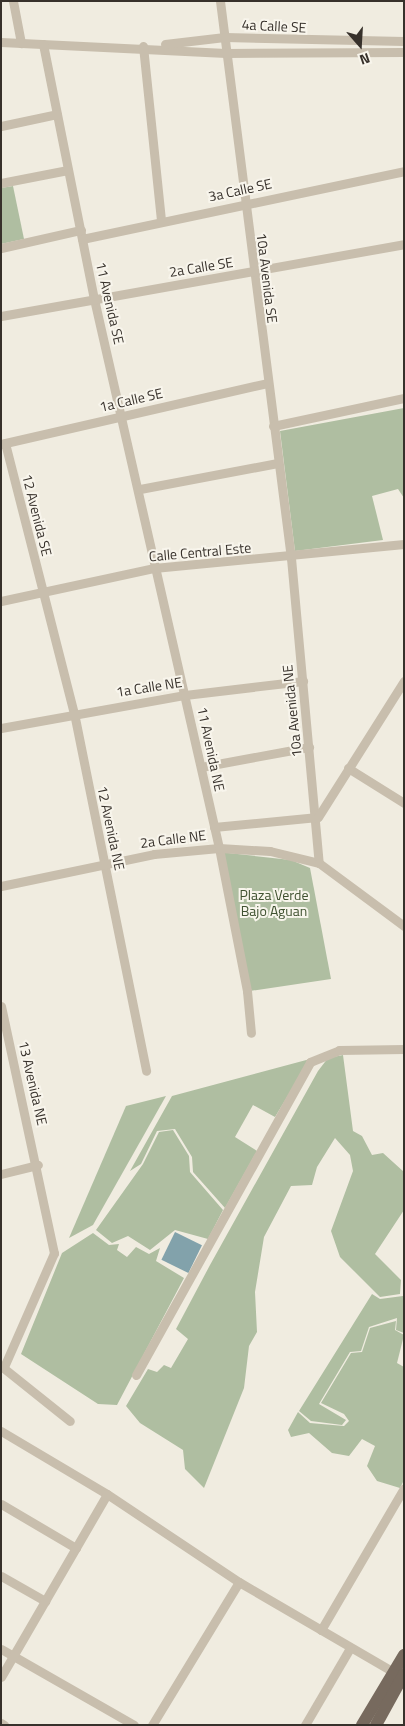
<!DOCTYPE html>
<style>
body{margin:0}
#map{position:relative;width:405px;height:1726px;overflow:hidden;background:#f0ece0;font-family:"Titillium Web",sans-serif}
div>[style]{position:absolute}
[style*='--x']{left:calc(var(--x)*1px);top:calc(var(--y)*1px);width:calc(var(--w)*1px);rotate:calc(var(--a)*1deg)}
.green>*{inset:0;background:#afbea1}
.water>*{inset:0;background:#82a2ab;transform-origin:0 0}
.minor>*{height:9px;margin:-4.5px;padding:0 4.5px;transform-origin:4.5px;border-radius:4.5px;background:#c8bead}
.primary>*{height:12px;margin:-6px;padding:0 6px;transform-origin:6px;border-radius:6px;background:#776a5e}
span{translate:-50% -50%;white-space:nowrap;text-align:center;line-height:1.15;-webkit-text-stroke:4px #f8f5ec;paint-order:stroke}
.street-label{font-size:14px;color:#37312b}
.park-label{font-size:14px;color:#405231}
.frame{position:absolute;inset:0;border:2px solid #37312b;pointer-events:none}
.north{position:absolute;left:335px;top:20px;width:50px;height:50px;-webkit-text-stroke:4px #f8f5ec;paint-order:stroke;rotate:161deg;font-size:14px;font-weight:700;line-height:20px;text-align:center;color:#37312b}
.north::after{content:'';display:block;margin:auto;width:18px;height:22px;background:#37312b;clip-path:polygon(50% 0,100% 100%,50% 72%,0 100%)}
</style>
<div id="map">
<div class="green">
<div style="clip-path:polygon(13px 186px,24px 239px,1px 244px,1px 188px)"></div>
<div style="clip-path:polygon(404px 408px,404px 498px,398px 489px,372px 496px,383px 540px,295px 551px,280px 431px)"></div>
<div style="clip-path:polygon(219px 852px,291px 860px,310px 868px,331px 979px,250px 991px)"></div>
<div style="clip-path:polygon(343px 1055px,353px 1131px,362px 1136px,372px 1155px,383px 1153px,404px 1172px,404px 1210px,375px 1254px,401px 1280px,400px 1294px,380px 1297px,340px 1257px,331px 1231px,353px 1171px,350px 1155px,335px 1138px,317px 1167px,312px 1185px,291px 1186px,264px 1237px,255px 1292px,257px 1332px,249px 1346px,244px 1388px,204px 1488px,185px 1469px,183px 1450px,140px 1423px,126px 1406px,148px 1369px,157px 1372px,164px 1365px,171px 1368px,188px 1339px,176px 1329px,210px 1265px,318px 1071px,328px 1058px)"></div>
<div style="clip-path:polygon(310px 1059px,275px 1117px,253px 1105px,235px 1137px,257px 1151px,225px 1208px,193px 1172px,192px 1157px,175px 1129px,157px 1131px,141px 1164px,130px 1171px,172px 1096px)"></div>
<div style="clip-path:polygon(166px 1096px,93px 1225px,69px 1238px,126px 1106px)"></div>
<div style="clip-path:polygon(173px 1130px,189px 1156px,190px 1172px,223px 1210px,208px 1239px,175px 1230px,150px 1250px,128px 1236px,112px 1243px,96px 1230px,143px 1164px,159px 1132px)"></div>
<div style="clip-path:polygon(93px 1233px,109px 1245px,119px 1244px,117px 1250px,127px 1257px,136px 1247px,149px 1254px,160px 1248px,156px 1261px,184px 1278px,117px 1405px,98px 1404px,21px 1354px,62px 1253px)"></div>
<div style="clip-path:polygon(404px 1283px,404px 1333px,396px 1330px,397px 1318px,369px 1327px,361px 1351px,350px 1352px,319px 1404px,346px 1420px,342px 1425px,311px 1421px,299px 1411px,372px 1294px,380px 1299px,403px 1296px)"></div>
<div style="clip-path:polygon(396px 1321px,395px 1330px,404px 1335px,397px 1363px,404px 1367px,404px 1480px,400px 1488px,377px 1481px,367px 1466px,375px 1446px,362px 1439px,349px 1456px,332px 1453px,309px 1433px,291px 1437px,288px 1430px,298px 1412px,310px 1423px,344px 1426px,349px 1421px,344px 1414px,321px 1403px,351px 1353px,362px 1352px,370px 1328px)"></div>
</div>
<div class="water">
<div style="left:175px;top:1232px;width:30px;height:31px;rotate:26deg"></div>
</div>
<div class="minor">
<div style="--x:13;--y:1;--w:43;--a:79.2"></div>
<div style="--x:220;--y:1;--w:562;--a:82.74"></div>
<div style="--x:291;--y:558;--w:306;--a:84.8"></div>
<div style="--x:1;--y:42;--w:225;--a:2.8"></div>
<div style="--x:226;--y:53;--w:178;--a:-0.3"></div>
<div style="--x:43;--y:44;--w:260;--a:78.7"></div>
<div style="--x:94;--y:299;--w:563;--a:77.17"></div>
<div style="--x:219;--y:848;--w:146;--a:78.9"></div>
<div style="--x:247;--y:991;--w:42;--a:84.6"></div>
<div style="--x:165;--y:44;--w:60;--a:-6.7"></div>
<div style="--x:225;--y:37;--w:179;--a:1.3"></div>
<div style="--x:143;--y:46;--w:176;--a:84.1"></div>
<div style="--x:1;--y:126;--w:57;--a:-12.1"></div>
<div style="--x:1;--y:183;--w:68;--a:-11"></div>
<div style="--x:82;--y:239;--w:329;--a:-11.9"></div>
<div style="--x:1;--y:248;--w:82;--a:-12.7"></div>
<div style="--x:1;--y:316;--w:409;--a:-10.1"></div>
<div style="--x:273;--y:426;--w:134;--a:-12.1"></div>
<div style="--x:5;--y:443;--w:279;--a:75.7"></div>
<div style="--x:74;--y:713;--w:365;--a:78.6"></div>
<div style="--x:1;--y:444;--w:273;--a:-12.9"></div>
<div style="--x:140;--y:489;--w:140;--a:-10.7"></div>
<div style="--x:1;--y:601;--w:157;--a:-12.2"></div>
<div style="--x:154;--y:568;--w:251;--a:-5.5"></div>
<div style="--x:1;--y:728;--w:187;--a:-10.2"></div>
<div style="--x:185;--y:695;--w:119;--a:-6.8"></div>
<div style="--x:201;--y:767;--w:110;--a:-10.5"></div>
<div style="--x:348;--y:768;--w:66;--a:32"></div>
<div style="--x:214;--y:827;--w:104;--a:-5.5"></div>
<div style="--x:318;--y:817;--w:161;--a:-57.7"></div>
<div style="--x:1;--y:886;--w:156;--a:-11.8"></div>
<div style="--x:154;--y:854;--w:65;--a:-5.3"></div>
<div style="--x:219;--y:848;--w:51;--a:3.4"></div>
<div style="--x:270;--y:851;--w:50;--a:13.8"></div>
<div style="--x:319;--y:863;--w:106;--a:36.5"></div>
<div style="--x:1;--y:1006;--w:253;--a:77.9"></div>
<div style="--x:54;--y:1253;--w:124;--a:113.7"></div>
<div style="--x:1;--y:1174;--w:38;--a:-14"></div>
<div style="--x:1;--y:1366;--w:88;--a:38.6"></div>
<div style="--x:136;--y:1375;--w:358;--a:-60.9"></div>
<div style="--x:310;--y:1062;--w:31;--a:-22"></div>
<div style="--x:339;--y:1050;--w:65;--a:-0.9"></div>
<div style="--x:1;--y:1431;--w:123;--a:30.7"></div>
<div style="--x:107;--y:1494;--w:159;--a:33.7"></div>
<div style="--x:239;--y:1582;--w:183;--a:30.2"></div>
<div style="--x:1;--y:1504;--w:87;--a:30.4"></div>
<div style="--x:1;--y:1576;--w:51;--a:29.6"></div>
<div style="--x:321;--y:1630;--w:164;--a:-59.7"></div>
<div style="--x:1;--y:1649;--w:153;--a:29.7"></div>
<div style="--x:1;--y:1677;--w:211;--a:-59.9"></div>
<div style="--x:1;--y:1723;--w:4;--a:34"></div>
<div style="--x:152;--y:1725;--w:167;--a:-58.7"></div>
<div style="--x:305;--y:1725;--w:89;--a:-59.7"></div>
</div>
<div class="primary">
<div style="--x:362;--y:1725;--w:82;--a:-59"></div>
<div style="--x:376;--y:1725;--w:58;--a:-61.2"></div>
</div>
<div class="street-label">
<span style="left:274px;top:26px;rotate:3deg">4a Calle SE</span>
<span style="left:240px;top:190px;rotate:-12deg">3a Calle SE</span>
<span style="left:201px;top:267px;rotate:-9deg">2a Calle SE</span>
<span style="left:267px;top:278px;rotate:83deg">10a Avenida SE</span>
<span style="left:110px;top:303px;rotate:77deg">11 Avenida SE</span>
<span style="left:131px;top:400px;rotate:-13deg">1a Calle SE</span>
<span style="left:37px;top:515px;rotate:76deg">12 Avenida SE</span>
<span style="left:200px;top:552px;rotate:-5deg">Calle Central Este</span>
<span style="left:149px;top:687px;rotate:-9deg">1a Calle NE</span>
<span style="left:292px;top:711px;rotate:-96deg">10a Avenida NE</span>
<span style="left:211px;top:749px;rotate:78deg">11 Avenida NE</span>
<span style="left:111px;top:828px;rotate:78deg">12 Avenida NE</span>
<span style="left:173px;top:839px;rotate:-7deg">2a Calle NE</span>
<span style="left:33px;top:1083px;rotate:77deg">13 Avenida NE</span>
</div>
<div class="park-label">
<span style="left:274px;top:903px">Plaza Verde<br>Bajo Aguan</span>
</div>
<div class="frame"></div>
<div class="north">N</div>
</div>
